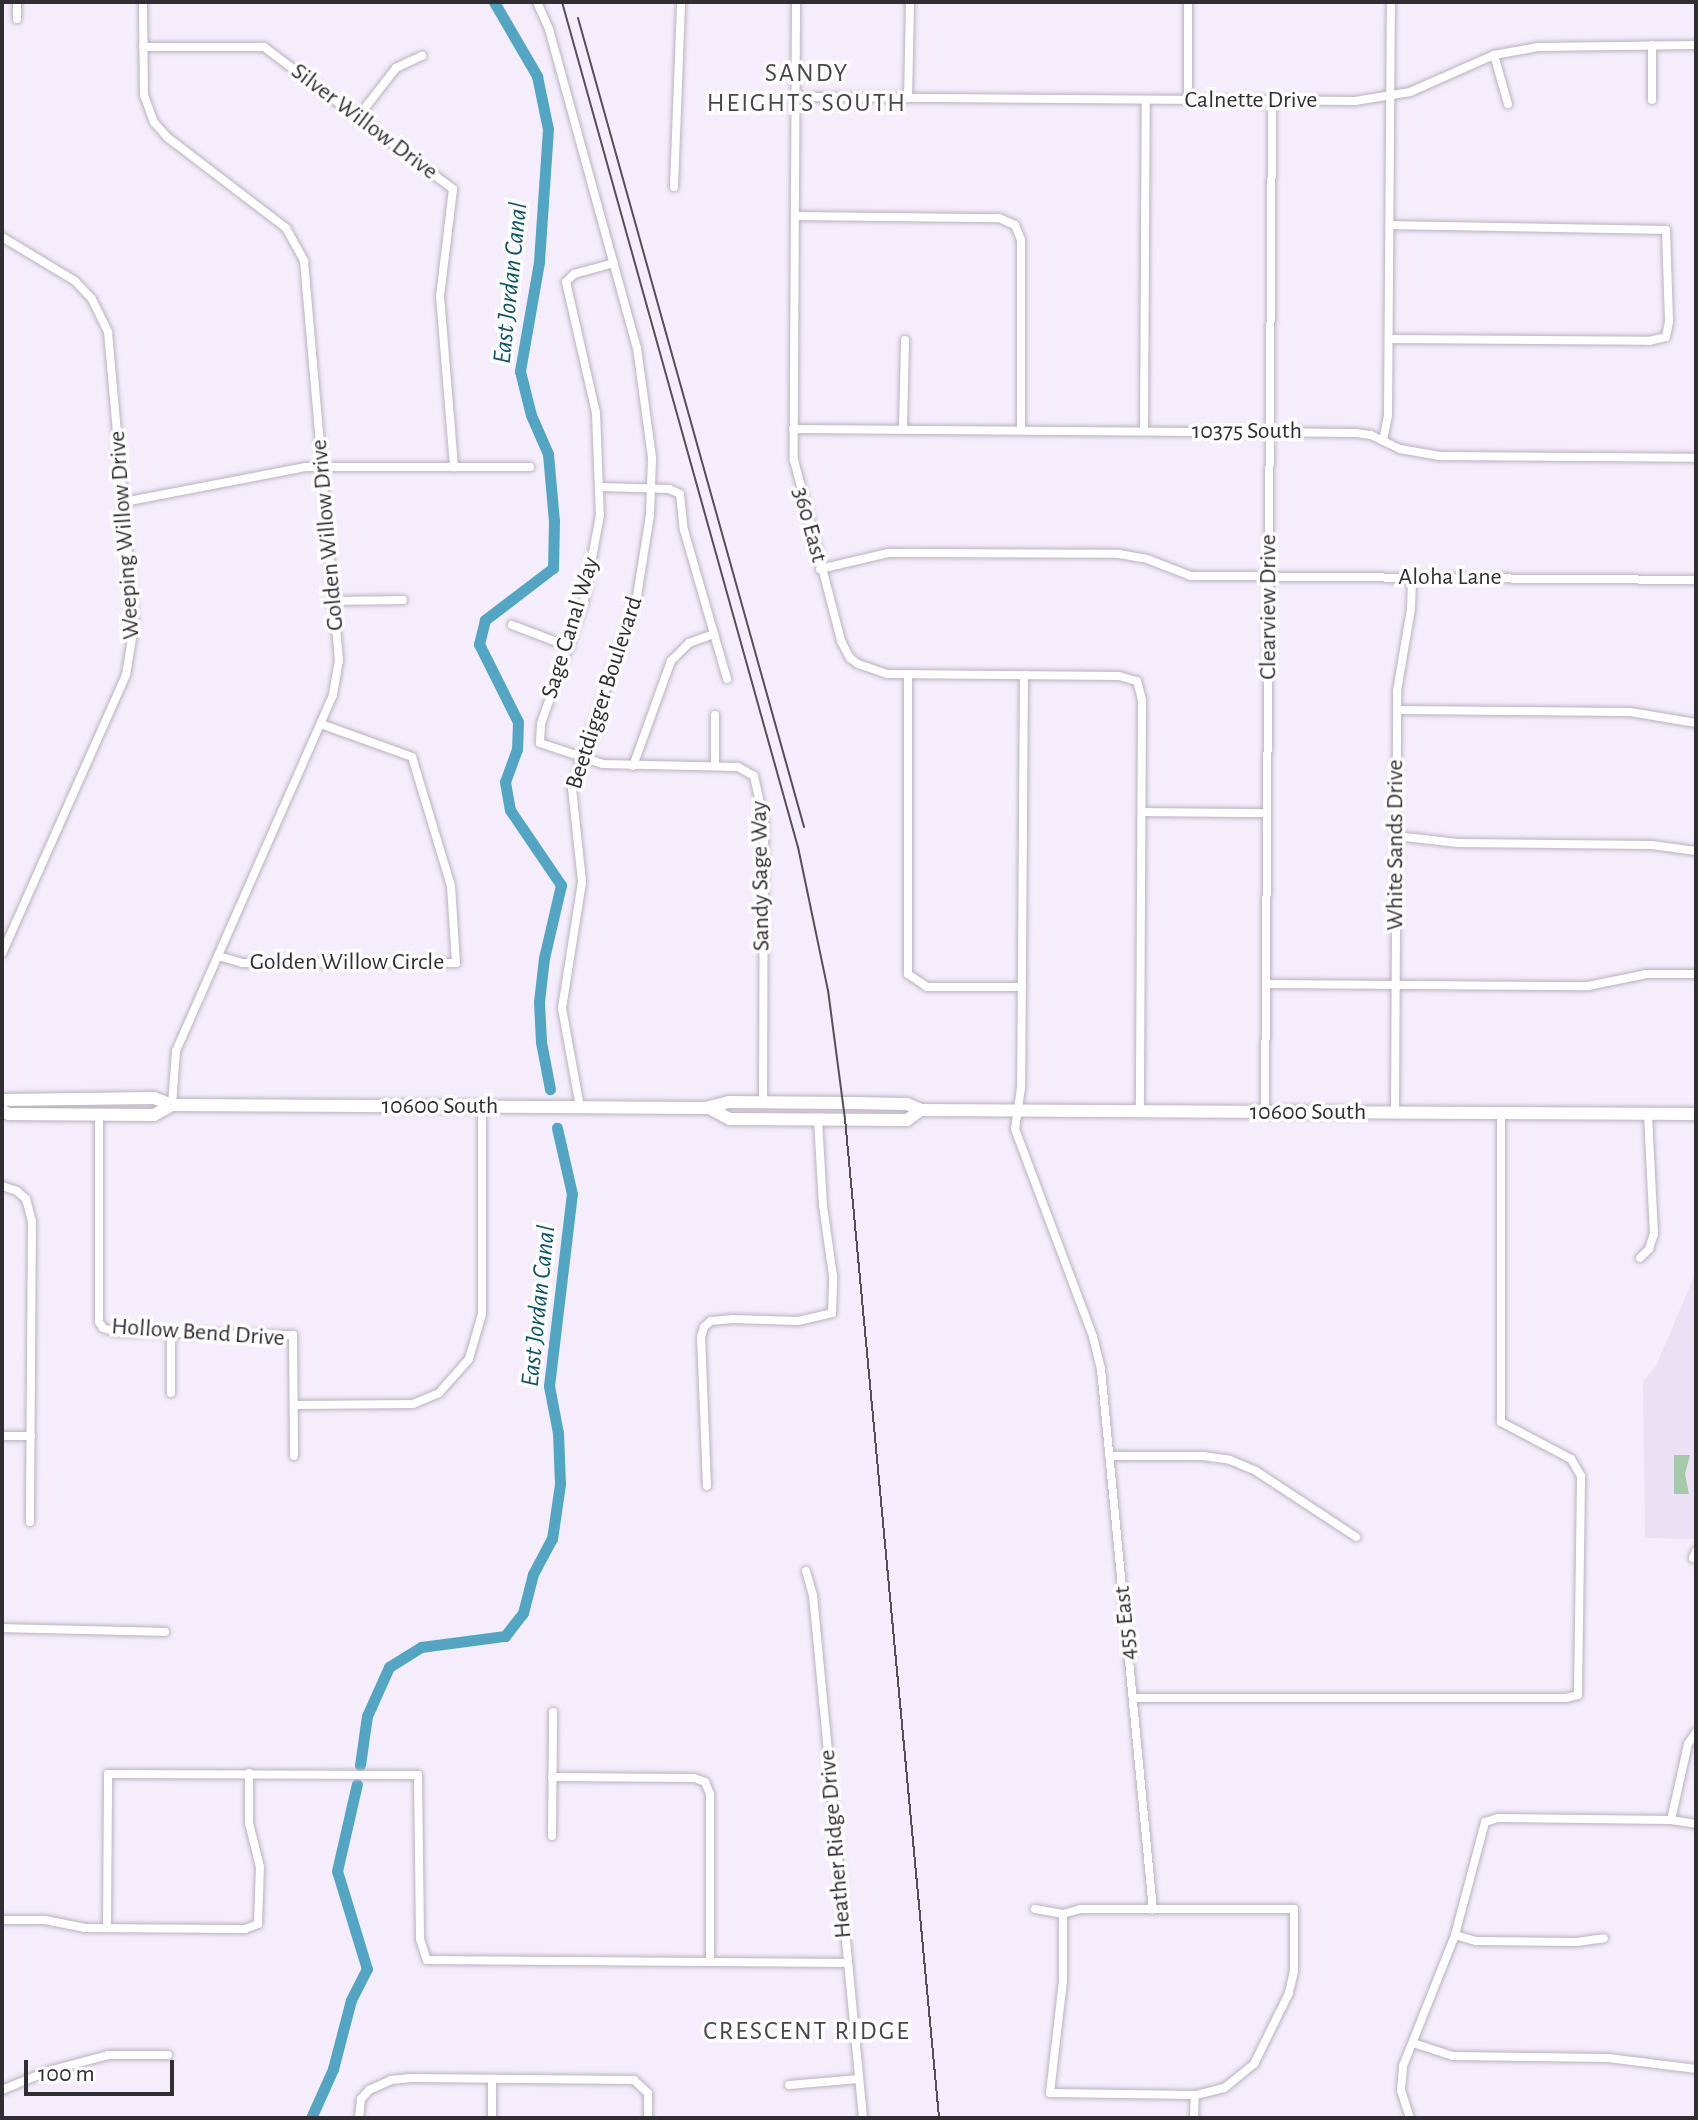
<!DOCTYPE html>
<style>
body{margin:0}
#map{position:relative;width:1698px;height:2120px;overflow:hidden;background:#f5edfb;font-family:"Alegreya Sans",sans-serif}
div>[style]{position:absolute}
[style*='--x']{left:calc(var(--x)*1px);top:calc(var(--y)*1px);width:calc(var(--w)*1px);rotate:calc(var(--a)*1deg)}
.built>*{inset:0;background:#ebe0f4}
.green>*{inset:0;background:#a7c9ab}
.canal>*{height:11px;margin:-5.5px;padding:0 5.5px;transform-origin:5.5px;border-radius:5.5px;background:#52a6c4}
.roads{filter:drop-shadow(0 0 2px #b9b2bf) drop-shadow(0 0 2px #b9b2bf)}
.street>*{height:8px;margin:-4px;padding:0 4px;transform-origin:4px;border-radius:4px;background:#fff}
.primary>*{height:12px;margin:-6px;padding:0 6px;transform-origin:6px;border-radius:6px;background:#fff}
.tram>*{height:2px;margin:-1px;padding:0 1px;transform-origin:1px;border-radius:1px;background:#545056}
span{translate:-50% -50%;white-space:nowrap;text-align:center;line-height:1.15;-webkit-text-stroke:7px #fefefe;paint-order:stroke}
.street-label{font-size:24px;color:#312e33}
.neighbourhood-label{font-size:26px;color:#4b4550;letter-spacing:2px}
.water-label{font-size:26px;color:#0b5368;font-style:italic}
.frame{position:absolute;inset:0;border:4px solid #312e33;pointer-events:none}
.scale{position:absolute;left:24px;top:2060px;width:150px;height:36px;box-sizing:border-box;border:4px solid #312e33;border-top:0;padding-left:10px;font-size:24px;line-height:28px;white-space:nowrap;color:#312e33;-webkit-text-stroke:6px #fefefe;paint-order:stroke}
</style>
<div id="map">
<div class="built">
<div style="clip-path:polygon(1696px 1272px,1696px 1539px,1645px 1538px,1643px 1381px,1656px 1366px)"></div>
</div>
<div class="green">
<div style="clip-path:polygon(1674px 1455px,1690px 1455px,1685px 1474px,1689px 1494px,1674px 1494px)"></div>
</div>
<div class="canal">
<div style="--x:494;--y:2;--w:86;--a:59.8"></div>
<div style="--x:537;--y:76;--w:54;--a:78.3"></div>
<div style="--x:548;--y:129;--w:133;--a:93.9"></div>
<div style="--x:539;--y:262;--w:111;--a:99.9"></div>
<div style="--x:520;--y:371;--w:45;--a:76"></div>
<div style="--x:531;--y:415;--w:43;--a:66.4"></div>
<div style="--x:548;--y:454;--w:67;--a:84.9"></div>
<div style="--x:554;--y:521;--w:47;--a:91.2"></div>
<div style="--x:553;--y:568;--w:86;--a:142.6"></div>
<div style="--x:485;--y:620;--w:25;--a:104"></div>
<div style="--x:479;--y:644;--w:87;--a:63.4"></div>
<div style="--x:518;--y:722;--w:27;--a:92"></div>
<div style="--x:517;--y:749;--w:35;--a:110"></div>
<div style="--x:505;--y:782;--w:28;--a:80"></div>
<div style="--x:510;--y:810;--w:91;--a:55.8"></div>
<div style="--x:561;--y:885;--w:75;--a:103.1"></div>
<div style="--x:544;--y:958;--w:44;--a:96.5"></div>
<div style="--x:539;--y:1002;--w:40;--a:87.1"></div>
<div style="--x:541;--y:1042;--w:48;--a:79.2"></div>
<div style="--x:360;--y:1765;--w:49;--a:-81.9"></div>
<div style="--x:367;--y:1716;--w:54;--a:-65.8"></div>
<div style="--x:389;--y:1667;--w:38;--a:-32"></div>
<div style="--x:421;--y:1647;--w:85;--a:-7.5"></div>
<div style="--x:505;--y:1636;--w:29;--a:-52"></div>
<div style="--x:523;--y:1613;--w:40;--a:-75.6"></div>
<div style="--x:533;--y:1574;--w:40;--a:-62"></div>
<div style="--x:552;--y:1539;--w:56;--a:-81.7"></div>
<div style="--x:560;--y:1484;--w:51;--a:-92.2"></div>
<div style="--x:558;--y:1433;--w:48;--a:-100.8"></div>
<div style="--x:549;--y:1386;--w:193;--a:-83.2"></div>
<div style="--x:572;--y:1194;--w:68;--a:-102.8"></div>
<div style="--x:311;--y:2118;--w:54;--a:-65.8"></div>
<div style="--x:333;--y:2069;--w:71;--a:-75.4"></div>
<div style="--x:351;--y:2000;--w:35;--a:-63"></div>
<div style="--x:367;--y:1969;--w:102;--a:-107"></div>
<div style="--x:337;--y:1871;--w:89;--a:-77.1"></div>
</div>
<div class="roads">
<div class="street">
<div style="--x:17;--y:2;--w:17;--a:90"></div>
<div style="--x:143;--y:2;--w:93;--a:89.4"></div>
<div style="--x:144;--y:95;--w:29;--a:70"></div>
<div style="--x:154;--y:122;--w:20;--a:49"></div>
<div style="--x:167;--y:137;--w:150;--a:37.4"></div>
<div style="--x:286;--y:228;--w:38;--a:61"></div>
<div style="--x:304;--y:261;--w:401;--a:85"></div>
<div style="--x:339;--y:660;--w:36;--a:100"></div>
<div style="--x:333;--y:695;--w:389;--a:113.8"></div>
<div style="--x:176;--y:1051;--w:54;--a:94.2"></div>
<div style="--x:537;--y:2;--w:30;--a:66"></div>
<div style="--x:549;--y:29;--w:331;--a:74.6"></div>
<div style="--x:637;--y:348;--w:111;--a:82.2"></div>
<div style="--x:652;--y:458;--w:57;--a:92"></div>
<div style="--x:650;--y:515;--w:82;--a:99.1"></div>
<div style="--x:637;--y:596;--w:203;--a:108.7"></div>
<div style="--x:572;--y:788;--w:95;--a:83.9"></div>
<div style="--x:582;--y:882;--w:128;--a:99"></div>
<div style="--x:562;--y:1008;--w:101;--a:79.7"></div>
<div style="--x:796;--y:2;--w:458;--a:90.3"></div>
<div style="--x:794;--y:460;--w:187;--a:75.4"></div>
<div style="--x:841;--y:641;--w:19;--a:62"></div>
<div style="--x:850;--y:658;--w:10;--a:37"></div>
<div style="--x:858;--y:664;--w:31;--a:19"></div>
<div style="--x:887;--y:674;--w:232;--a:0.5"></div>
<div style="--x:1119;--y:676;--w:19;--a:16"></div>
<div style="--x:1137;--y:681;--w:20;--a:75"></div>
<div style="--x:1142;--y:700;--w:412;--a:90.3"></div>
<div style="--x:1652;--y:45;--w:55;--a:90"></div>
<div style="--x:143;--y:47;--w:121;--a:0"></div>
<div style="--x:264;--y:47;--w:236;--a:36.9"></div>
<div style="--x:453;--y:189;--w:108;--a:96.9"></div>
<div style="--x:440;--y:296;--w:172;--a:85.3"></div>
<div style="--x:1494;--y:55;--w:51;--a:74.1"></div>
<div style="--x:796;--y:97;--w:559;--a:0.41"></div>
<div style="--x:1355;--y:101;--w:56;--a:-9.3"></div>
<div style="--x:1410;--y:92;--w:92;--a:-23.8"></div>
<div style="--x:1494;--y:55;--w:45;--a:-10.3"></div>
<div style="--x:1538;--y:47;--w:158;--a:-0.7"></div>
<div style="--x:908;--y:98;--w:96;--a:-88.8"></div>
<div style="--x:1188;--y:100;--w:98;--a:-90"></div>
<div style="--x:358;--y:117;--w:62;--a:-52.2"></div>
<div style="--x:396;--y:68;--w:29;--a:-25"></div>
<div style="--x:674;--y:187;--w:185;--a:-87.8"></div>
<div style="--x:795;--y:216;--w:204;--a:0.6"></div>
<div style="--x:999;--y:218;--w:17;--a:24"></div>
<div style="--x:1015;--y:225;--w:16;--a:68"></div>
<div style="--x:1021;--y:240;--w:190;--a:90"></div>
<div style="--x:2;--y:237;--w:85;--a:31.1"></div>
<div style="--x:75;--y:281;--w:25;--a:47"></div>
<div style="--x:92;--y:299;--w:37;--a:64"></div>
<div style="--x:108;--y:332;--w:295;--a:84.9"></div>
<div style="--x:134;--y:626;--w:50;--a:99.3"></div>
<div style="--x:126;--y:675;--w:304;--a:114"></div>
<div style="--x:614;--y:263;--w:41;--a:164.6"></div>
<div style="--x:574;--y:274;--w:11;--a:135"></div>
<div style="--x:566;--y:282;--w:134;--a:77.1"></div>
<div style="--x:596;--y:413;--w:102;--a:87.8"></div>
<div style="--x:600;--y:515;--w:87;--a:100.5"></div>
<div style="--x:584;--y:601;--w:130;--a:109.3"></div>
<div style="--x:541;--y:724;--w:19;--a:93"></div>
<div style="--x:540;--y:743;--w:66;--a:18.4"></div>
<div style="--x:603;--y:764;--w:135;--a:1.3"></div>
<div style="--x:738;--y:767;--w:18;--a:29"></div>
<div style="--x:754;--y:776;--w:46;--a:77.5"></div>
<div style="--x:764;--y:821;--w:282;--a:90.2"></div>
<div style="--x:1389;--y:339;--w:260;--a:0.4"></div>
<div style="--x:1649;--y:341;--w:17;--a:-13"></div>
<div style="--x:1666;--y:337;--w:16;--a:-79"></div>
<div style="--x:1669;--y:321;--w:91;--a:-91.9"></div>
<div style="--x:1666;--y:230;--w:276;--a:-179"></div>
<div style="--x:793;--y:429;--w:563;--a:0.41"></div>
<div style="--x:1356;--y:433;--w:15;--a:8"></div>
<div style="--x:1371;--y:435;--w:32;--a:26"></div>
<div style="--x:1400;--y:449;--w:39;--a:10"></div>
<div style="--x:1438;--y:456;--w:258;--a:0.4"></div>
<div style="--x:903;--y:429;--w:89;--a:-88.7"></div>
<div style="--x:1144;--y:431;--w:331;--a:-89.7"></div>
<div style="--x:1383;--y:441;--w:26;--a:-79"></div>
<div style="--x:1388;--y:415;--w:413;--a:-89.6"></div>
<div style="--x:601;--y:487;--w:68;--a:1.7"></div>
<div style="--x:669;--y:489;--w:12;--a:24"></div>
<div style="--x:680;--y:494;--w:36;--a:84"></div>
<div style="--x:684;--y:530;--w:155;--a:73.9"></div>
<div style="--x:124;--y:502;--w:185;--a:-10.9"></div>
<div style="--x:306;--y:467;--w:224;--a:0"></div>
<div style="--x:820;--y:569;--w:70;--a:-13.2"></div>
<div style="--x:888;--y:553;--w:231;--a:0.2"></div>
<div style="--x:1119;--y:554;--w:28;--a:10"></div>
<div style="--x:1147;--y:559;--w:47;--a:21.1"></div>
<div style="--x:1191;--y:576;--w:505;--a:0.45"></div>
<div style="--x:333;--y:601;--w:70;--a:-0.8"></div>
<div style="--x:512;--y:625;--w:62;--a:20.8"></div>
<div style="--x:908;--y:674;--w:300;--a:90"></div>
<div style="--x:908;--y:974;--w:23;--a:34"></div>
<div style="--x:927;--y:987;--w:95;--a:0"></div>
<div style="--x:1024;--y:675;--w:413;--a:90.4"></div>
<div style="--x:1021;--y:1088;--w:41;--a:98.3"></div>
<div style="--x:1015;--y:1129;--w:222;--a:69.4"></div>
<div style="--x:1093;--y:1337;--w:33;--a:76"></div>
<div style="--x:1101;--y:1369;--w:543;--a:84.51"></div>
<div style="--x:1397;--y:710;--w:233;--a:0.5"></div>
<div style="--x:1630;--y:712;--w:67;--a:9.5"></div>
<div style="--x:715;--y:715;--w:51;--a:90"></div>
<div style="--x:633;--y:766;--w:112;--a:-70.1"></div>
<div style="--x:671;--y:661;--w:25;--a:-45"></div>
<div style="--x:689;--y:643;--w:27;--a:-20"></div>
<div style="--x:1142;--y:812;--w:125;--a:0.5"></div>
<div style="--x:1396;--y:836;--w:62;--a:6.4"></div>
<div style="--x:1458;--y:843;--w:194;--a:0.6"></div>
<div style="--x:1652;--y:845;--w:44;--a:7.8"></div>
<div style="--x:218;--y:956;--w:25;--a:16"></div>
<div style="--x:242;--y:963;--w:214;--a:0"></div>
<div style="--x:456;--y:963;--w:77;--a:-93.7"></div>
<div style="--x:451;--y:886;--w:135;--a:-106.8"></div>
<div style="--x:412;--y:757;--w:97;--a:-160.1"></div>
<div style="--x:1266;--y:984;--w:322;--a:0.4"></div>
<div style="--x:1588;--y:986;--w:60;--a:-11.5"></div>
<div style="--x:1647;--y:974;--w:49;--a:0"></div>
<div style="--x:1265;--y:1113;--w:1012;--a:-89.6"></div>
<div style="--x:1395;--y:1113;--w:422;--a:-89.7"></div>
<div style="--x:1397;--y:691;--w:83;--a:-80.3"></div>
<div style="--x:1411;--y:609;--w:31;--a:-88"></div>
<div style="--x:99;--y:1115;--w:207;--a:90"></div>
<div style="--x:99;--y:1322;--w:7;--a:56"></div>
<div style="--x:103;--y:1328;--w:14;--a:17"></div>
<div style="--x:116;--y:1332;--w:177;--a:1"></div>
<div style="--x:293;--y:1335;--w:121;--a:89.5"></div>
<div style="--x:2;--y:1186;--w:16;--a:18"></div>
<div style="--x:17;--y:1191;--w:12;--a:42"></div>
<div style="--x:26;--y:1199;--w:23;--a:75"></div>
<div style="--x:32;--y:1221;--w:301;--a:90.4"></div>
<div style="--x:1640;--y:1258;--w:13;--a:-45"></div>
<div style="--x:1649;--y:1249;--w:16;--a:-72"></div>
<div style="--x:1654;--y:1234;--w:120;--a:-92.9"></div>
<div style="--x:171;--y:1333;--w:60;--a:90"></div>
<div style="--x:295;--y:1405;--w:118;--a:-0.5"></div>
<div style="--x:413;--y:1404;--w:28;--a:-23"></div>
<div style="--x:439;--y:1393;--w:45;--a:-48.6"></div>
<div style="--x:469;--y:1359;--w:47;--a:-73.9"></div>
<div style="--x:482;--y:1314;--w:207;--a:-90"></div>
<div style="--x:2;--y:1436;--w:29;--a:0"></div>
<div style="--x:1110;--y:1456;--w:93;--a:0"></div>
<div style="--x:1203;--y:1456;--w:27;--a:8"></div>
<div style="--x:1230;--y:1460;--w:28;--a:23"></div>
<div style="--x:1256;--y:1471;--w:120;--a:33.4"></div>
<div style="--x:707;--y:1486;--w:149;--a:-92.3"></div>
<div style="--x:701;--y:1337;--w:10;--a:-73"></div>
<div style="--x:704;--y:1327;--w:9;--a:-41"></div>
<div style="--x:711;--y:1321;--w:22;--a:-5"></div>
<div style="--x:733;--y:1319;--w:65;--a:1.8"></div>
<div style="--x:798;--y:1321;--w:35;--a:-13"></div>
<div style="--x:832;--y:1313;--w:37;--a:-88"></div>
<div style="--x:833;--y:1276;--w:71;--a:-98.1"></div>
<div style="--x:823;--y:1206;--w:87;--a:-93.3"></div>
<div style="--x:1693;--y:1558;--w:8;--a:-67"></div>
<div style="--x:806;--y:1571;--w:25;--a:74"></div>
<div style="--x:813;--y:1595;--w:525;--a:84.54"></div>
<div style="--x:2;--y:1628;--w:163;--a:1.4"></div>
<div style="--x:1133;--y:1698;--w:433;--a:0"></div>
<div style="--x:1566;--y:1698;--w:12;--a:-14"></div>
<div style="--x:1578;--y:1695;--w:219;--a:-89.2"></div>
<div style="--x:1581;--y:1476;--w:20;--a:-120"></div>
<div style="--x:1571;--y:1459;--w:79;--a:-152.1"></div>
<div style="--x:1501;--y:1422;--w:308;--a:-90"></div>
<div style="--x:552;--y:1777;--w:142;--a:0.4"></div>
<div style="--x:694;--y:1778;--w:12;--a:20"></div>
<div style="--x:705;--y:1782;--w:13;--a:67"></div>
<div style="--x:710;--y:1794;--w:168;--a:90"></div>
<div style="--x:1671;--y:1820;--w:78;--a:-77.4"></div>
<div style="--x:1688;--y:1744;--w:14;--a:-56"></div>
<div style="--x:552;--y:1836;--w:124;--a:-89.5"></div>
<div style="--x:1035;--y:1909;--w:28;--a:10"></div>
<div style="--x:1063;--y:1914;--w:18;--a:-16"></div>
<div style="--x:1080;--y:1909;--w:214;--a:0"></div>
<div style="--x:1294;--y:1909;--w:62;--a:90"></div>
<div style="--x:1294;--y:1971;--w:23;--a:103"></div>
<div style="--x:1289;--y:1993;--w:79;--a:116.2"></div>
<div style="--x:1254;--y:2064;--w:38;--a:141"></div>
<div style="--x:1224;--y:2088;--w:30;--a:166"></div>
<div style="--x:1195;--y:2095;--w:145;--a:-179.2"></div>
<div style="--x:1050;--y:2093;--w:113;--a:-83.4"></div>
<div style="--x:1063;--y:1981;--w:67;--a:-90"></div>
<div style="--x:2;--y:1920;--w:43;--a:0"></div>
<div style="--x:45;--y:1920;--w:41;--a:11.3"></div>
<div style="--x:85;--y:1928;--w:160;--a:0.4"></div>
<div style="--x:245;--y:1929;--w:14;--a:-21"></div>
<div style="--x:258;--y:1924;--w:57;--a:-88"></div>
<div style="--x:260;--y:1867;--w:45;--a:-104"></div>
<div style="--x:249;--y:1823;--w:50;--a:-90"></div>
<div style="--x:107;--y:1928;--w:154;--a:-89.6"></div>
<div style="--x:108;--y:1774;--w:310;--a:0.2"></div>
<div style="--x:418;--y:1775;--w:164;--a:89.3"></div>
<div style="--x:420;--y:1939;--w:22;--a:72"></div>
<div style="--x:427;--y:1960;--w:421;--a:0.4"></div>
<div style="--x:1455;--y:1935;--w:22;--a:16"></div>
<div style="--x:1476;--y:1941;--w:101;--a:0.6"></div>
<div style="--x:1577;--y:1942;--w:27;--a:-8"></div>
<div style="--x:1413;--y:2043;--w:42;--a:18"></div>
<div style="--x:1453;--y:2056;--w:155;--a:0.7"></div>
<div style="--x:1608;--y:2058;--w:89;--a:7.1"></div>
<div style="--x:789;--y:2085;--w:70;--a:-4.9"></div>
<div style="--x:2;--y:2090;--w:50;--a:-22.4"></div>
<div style="--x:48;--y:2071;--w:62;--a:-14.9"></div>
<div style="--x:108;--y:2055;--w:60;--a:0"></div>
<div style="--x:359;--y:2118;--w:19;--a:-84"></div>
<div style="--x:361;--y:2099;--w:12;--a:-48"></div>
<div style="--x:369;--y:2090;--w:24;--a:-24"></div>
<div style="--x:391;--y:2080;--w:20;--a:-6"></div>
<div style="--x:411;--y:2078;--w:223;--a:0.5"></div>
<div style="--x:634;--y:2080;--w:19;--a:43"></div>
<div style="--x:648;--y:2093;--w:25;--a:90"></div>
<div style="--x:492;--y:2118;--w:39;--a:-90"></div>
<div style="--x:1194;--y:2118;--w:23;--a:-88"></div>
<div style="--x:1410;--y:2118;--w:29;--a:-108"></div>
<div style="--x:1401;--y:2090;--w:24;--a:-85"></div>
<div style="--x:1403;--y:2066;--w:141;--a:-68.3"></div>
<div style="--x:1455;--y:1935;--w:117;--a:-75.1"></div>
<div style="--x:1485;--y:1822;--w:14;--a:-17"></div>
<div style="--x:1498;--y:1818;--w:173;--a:0.7"></div>
<div style="--x:1671;--y:1820;--w:25;--a:9"></div>
</div>
<div class="primary">
<div style="--x:2;--y:1100;--w:152;--a:-0.8"></div>
<div style="--x:154;--y:1098;--w:19;--a:21"></div>
<div style="--x:172;--y:1105;--w:533;--a:0.32"></div>
<div style="--x:705;--y:1108;--w:25;--a:-14"></div>
<div style="--x:729;--y:1102;--w:122;--a:0.5"></div>
<div style="--x:851;--y:1103;--w:56;--a:1"></div>
<div style="--x:907;--y:1104;--w:15;--a:23"></div>
<div style="--x:921;--y:1110;--w:775;--a:0.3"></div>
<div style="--x:709;--y:1108;--w:24;--a:28"></div>
<div style="--x:730;--y:1119;--w:177;--a:0.3"></div>
<div style="--x:907;--y:1120;--w:17;--a:-36"></div>
<div style="--x:2;--y:1111;--w:8;--a:23"></div>
<div style="--x:9;--y:1114;--w:145;--a:0.4"></div>
<div style="--x:154;--y:1115;--w:21;--a:-29"></div>
</div>
</div>
<div class="tram">
<div style="--x:562;--y:2;--w:877;--a:74.4"></div>
<div style="--x:798;--y:847;--w:146;--a:78.2"></div>
<div style="--x:828;--y:990;--w:130;--a:82.5"></div>
<div style="--x:845;--y:1119;--w:1003;--a:84.62"></div>
<div style="--x:578;--y:18;--w:840;--a:74.39"></div>
</div>
<div class="street-label">
<span style="left:1251px;top:101px">Calnette Drive</span>
<span style="left:364px;top:122px;rotate:37deg">Silver Willow Drive</span>
<span style="left:1247px;top:432px">10375 South</span>
<span style="left:809px;top:525px;rotate:75deg">360 East</span>
<span style="left:125px;top:535px;rotate:-94deg">Weeping Willow Drive</span>
<span style="left:328px;top:535px;rotate:-95deg">Golden Willow Drive</span>
<span style="left:1450px;top:578px">Aloha Lane</span>
<span style="left:1269px;top:607px;rotate:-90deg">Clearview Drive</span>
<span style="left:571px;top:628px;rotate:-73deg">Sage Canal Way</span>
<span style="left:605px;top:693px;rotate:-72deg">Beetdigger Boulevard</span>
<span style="left:1396px;top:845px;rotate:-90deg">White Sands Drive</span>
<span style="left:761px;top:876px;rotate:-91deg">Sandy Sage Way</span>
<span style="left:347px;top:963px">Golden Willow Circle</span>
<span style="left:440px;top:1107px">10600 South</span>
<span style="left:1308px;top:1113px">10600 South</span>
<span style="left:198px;top:1333px;rotate:4deg">Hollow Bend Drive</span>
<span style="left:1126px;top:1623px;rotate:-95deg">455 East</span>
<span style="left:836px;top:1844px;rotate:-95deg">Heather Ridge Drive</span>
</div>
<div class="neighbourhood-label">
<span style="left:807px;top:89px">SANDY<br>HEIGHTS SOUTH</span>
<span style="left:807px;top:2032px">CRESCENT RIDGE</span>
</div>
<div class="water-label">
<span style="left:511px;top:283px;rotate:-84deg">East Jordan Canal</span>
<span style="left:539px;top:1306px;rotate:-84deg">East Jordan Canal</span>
</div>
<div class="frame"></div>
<div class="scale">100 m</div>
</div>
